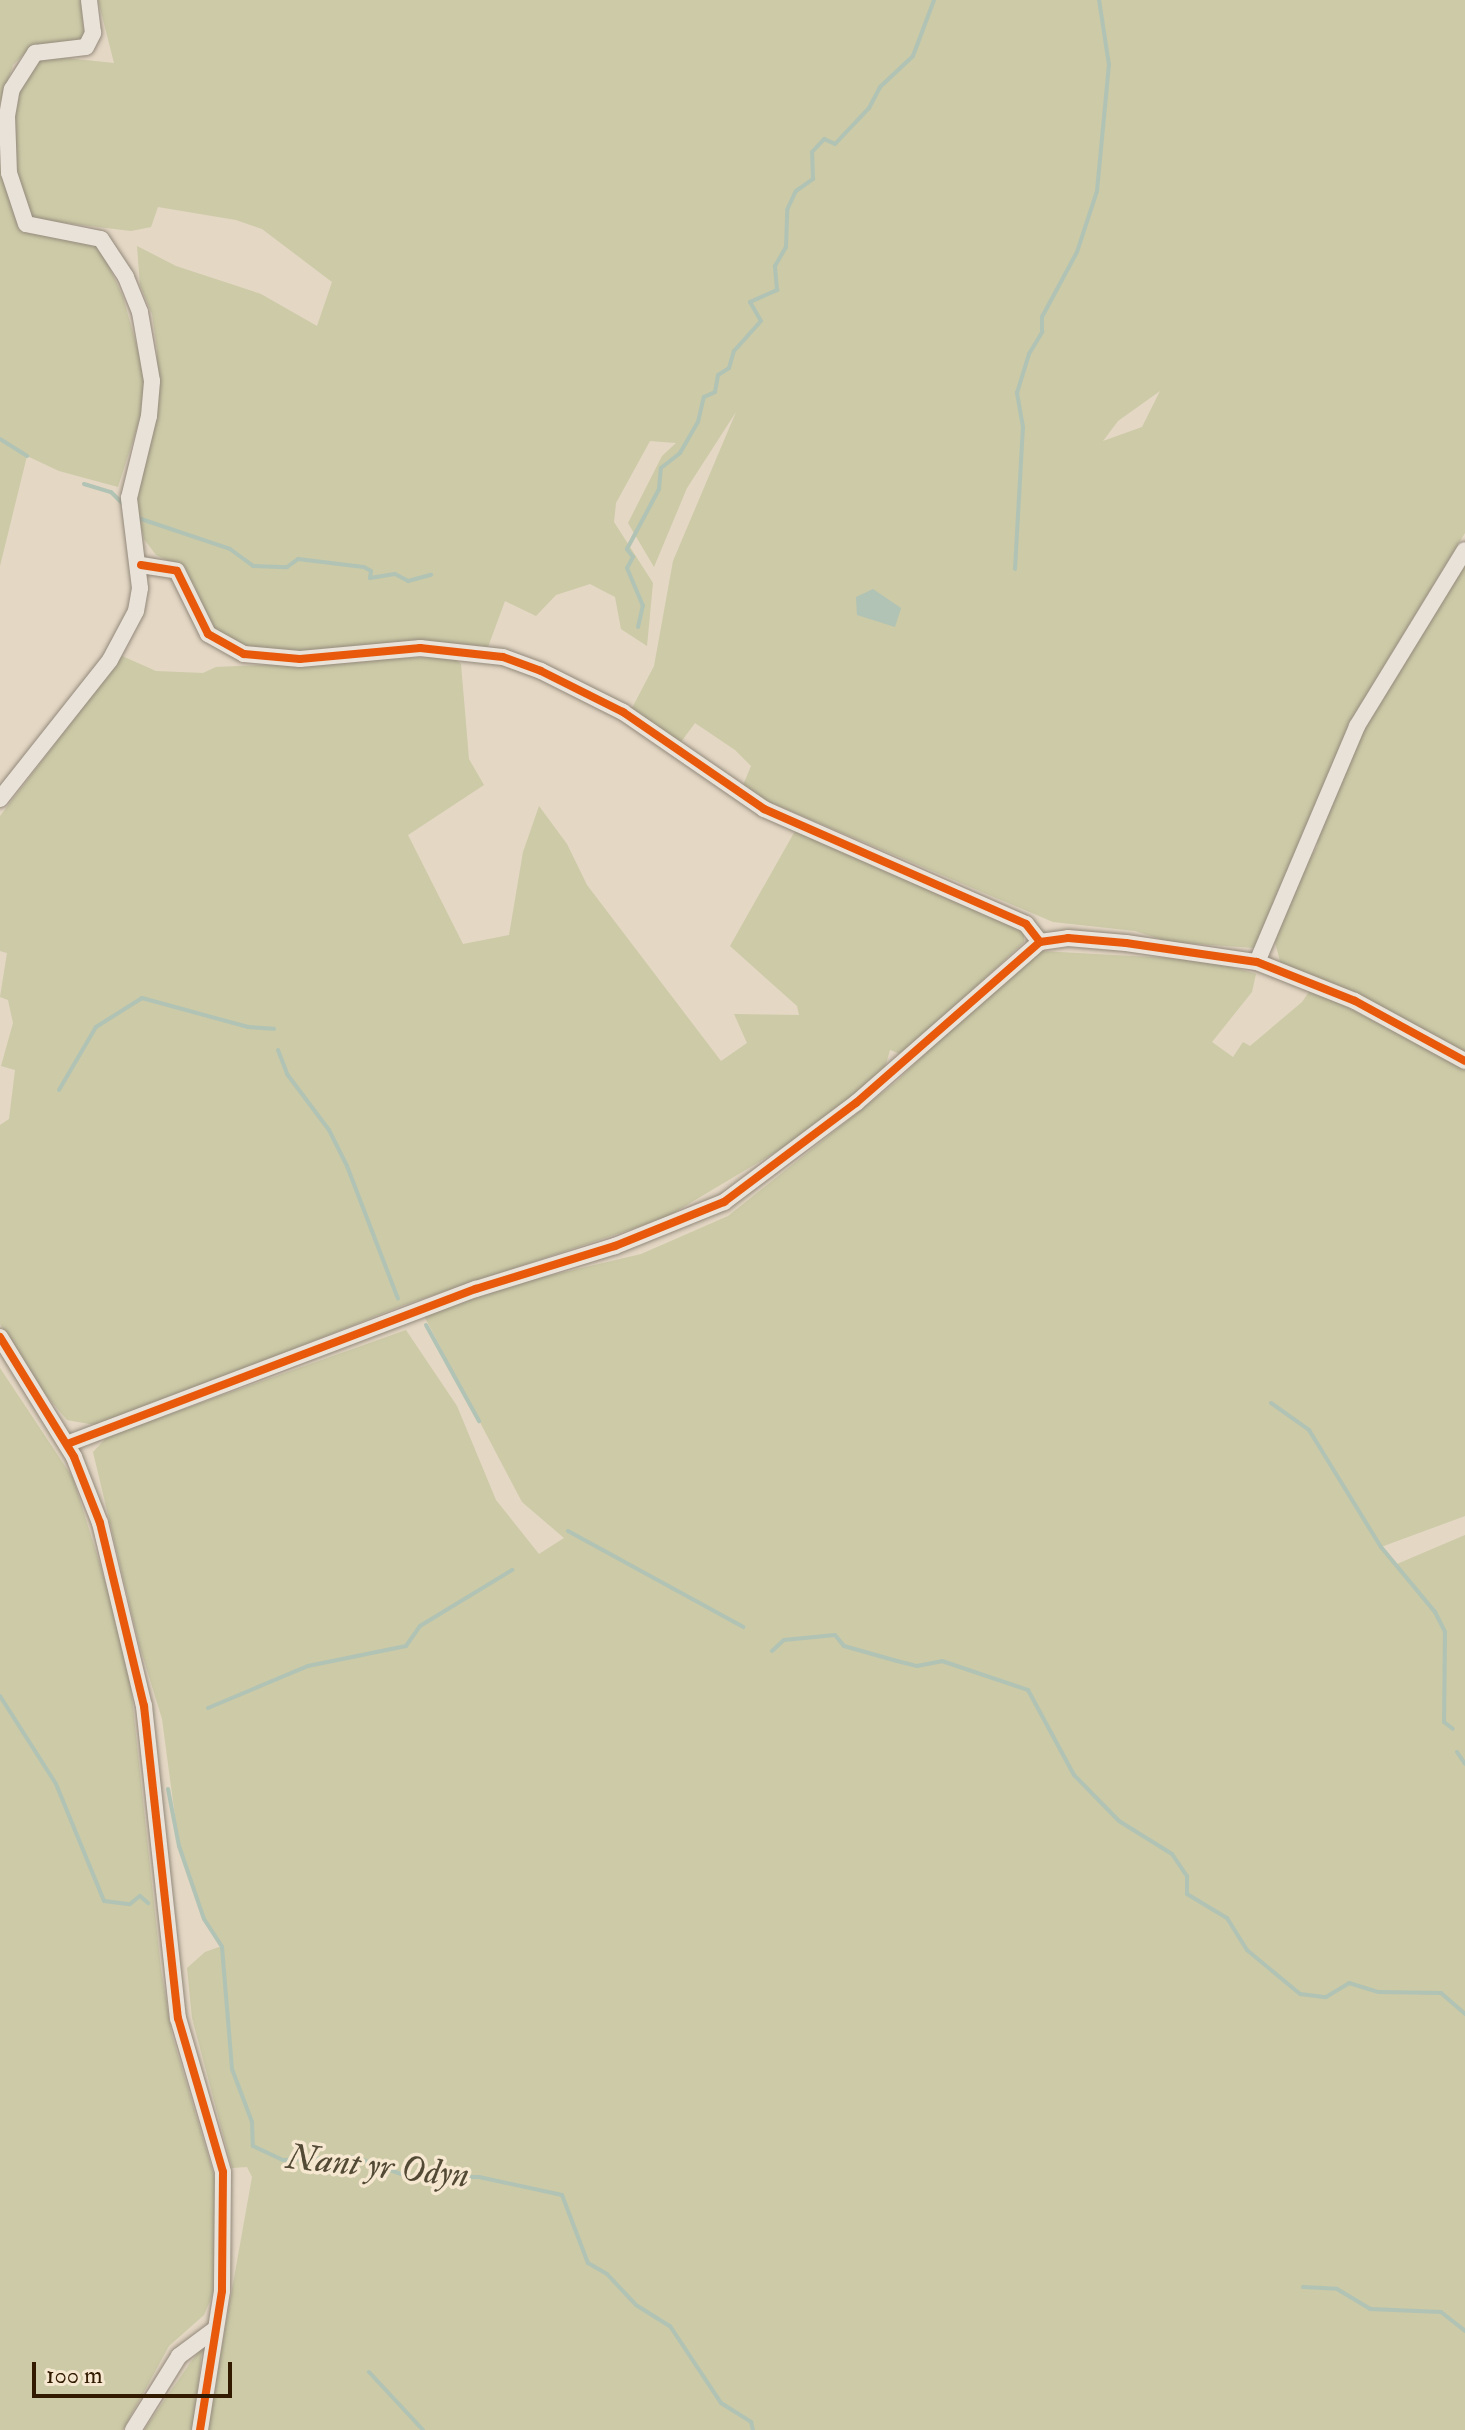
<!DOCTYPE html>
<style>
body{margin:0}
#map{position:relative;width:1465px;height:2430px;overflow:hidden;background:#e4d7c4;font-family:"IM FELL Double Pica",serif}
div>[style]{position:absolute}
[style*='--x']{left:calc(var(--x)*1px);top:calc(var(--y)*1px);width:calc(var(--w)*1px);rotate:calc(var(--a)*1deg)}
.green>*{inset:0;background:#cccaa7}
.water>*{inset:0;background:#b1c3b4}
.stream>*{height:4px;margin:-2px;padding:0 2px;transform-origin:2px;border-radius:2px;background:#b1c3b4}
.roads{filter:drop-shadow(0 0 2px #93897b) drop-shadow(0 0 2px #93897b)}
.minor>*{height:16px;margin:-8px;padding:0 8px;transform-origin:8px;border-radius:8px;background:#e9e2d8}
.cycleway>*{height:8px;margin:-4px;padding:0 4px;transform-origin:4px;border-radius:4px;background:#e8590c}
span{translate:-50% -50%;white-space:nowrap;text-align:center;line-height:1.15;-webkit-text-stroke:7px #f6e7d0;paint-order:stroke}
.water-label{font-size:36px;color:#524a35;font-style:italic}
.scale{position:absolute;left:32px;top:2362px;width:200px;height:36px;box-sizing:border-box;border:4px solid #321a01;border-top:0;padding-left:10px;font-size:24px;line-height:28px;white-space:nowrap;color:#321a01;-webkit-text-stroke:6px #f6e7d0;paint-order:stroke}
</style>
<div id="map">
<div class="green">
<div style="clip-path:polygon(0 0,81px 0,84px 34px,78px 44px,28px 50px,13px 65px,0 103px)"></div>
<div style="clip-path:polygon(evenodd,98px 0,1465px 0,1465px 533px,1351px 720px,1254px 948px,1169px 942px,1135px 931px,1053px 922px,741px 790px,751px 766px,735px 750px,695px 723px,678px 746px,631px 710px,654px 666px,673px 561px,736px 412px,687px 488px,654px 567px,628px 523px,662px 456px,676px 443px,650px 441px,616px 503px,614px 522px,653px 583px,647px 646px,621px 629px,615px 597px,590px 584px,556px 595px,536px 616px,505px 601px,488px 647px,417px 640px,290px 654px,246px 649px,209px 626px,194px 585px,180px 567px,156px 555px,144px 539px,135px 501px,157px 397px,157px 349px,152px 314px,140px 285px,137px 246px,176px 266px,261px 294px,317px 326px,332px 282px,262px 229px,236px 220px,158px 207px,151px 227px,131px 231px,32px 219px,14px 176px,11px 146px,17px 91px,34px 60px,47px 56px,114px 63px,98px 0,1160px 391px,1142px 427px,1103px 441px,1118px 421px,1160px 391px)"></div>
<div style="clip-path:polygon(0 163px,16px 220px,29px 233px,93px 241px,102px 251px,123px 297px,144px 372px,142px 412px,118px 487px,59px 471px,27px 456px,0 566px)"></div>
<div style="clip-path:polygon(1465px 558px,1465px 1052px,1281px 965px,1275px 942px,1299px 875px,1317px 847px,1320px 822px,1355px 739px)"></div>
<div style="clip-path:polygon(122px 656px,156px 671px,203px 673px,216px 667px,451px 656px,461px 664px,469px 759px,484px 785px,408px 835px,463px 944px,509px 935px,523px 852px,539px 806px,567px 844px,587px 885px,721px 1061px,747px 1043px,734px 1014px,799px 1015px,797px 1006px,730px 946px,795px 831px,1024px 930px,1024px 942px,903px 1055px,890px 1050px,884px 1071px,801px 1137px,665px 1218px,401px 1306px,134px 1413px,95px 1425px,67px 1420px,35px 1382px,0 1324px,0 1125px,9px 1119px,15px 1070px,1px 1066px,13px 1023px,8px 1000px,0 997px,7px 953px,0 951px,0 816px)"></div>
<div style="clip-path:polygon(1041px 951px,1205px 960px,1256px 974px,1252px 992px,1212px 1042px,1233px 1057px,1243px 1042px,1250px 1046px,1302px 1002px,1311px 989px,1465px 1067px,1465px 1516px,1381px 1547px,1397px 1564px,1465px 1535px,1465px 2430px,207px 2430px,252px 2177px,247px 2167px,232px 2168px,192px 2018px,187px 1968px,205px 1952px,222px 1946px,204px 1919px,179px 1846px,162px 1719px,139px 1644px,93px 1452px,108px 1436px,406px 1330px,457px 1406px,496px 1500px,539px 1554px,564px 1538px,522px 1502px,423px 1314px,535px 1279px,641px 1254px,728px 1216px,896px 1082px,975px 1005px)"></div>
<div style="clip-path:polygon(0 1368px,73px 1478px,127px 1651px,161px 1969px,172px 2035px,216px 2182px,215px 2289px,204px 2315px,169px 2346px,123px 2430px,0 2430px)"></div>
<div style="clip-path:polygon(202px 2348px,194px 2430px,144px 2430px,190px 2363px)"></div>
</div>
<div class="water">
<div style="clip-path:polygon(873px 589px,901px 608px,895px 627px,857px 615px,856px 597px)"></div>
</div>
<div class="stream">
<div style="--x:0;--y:439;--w:32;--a:32"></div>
<div style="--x:84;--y:484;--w:28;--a:17"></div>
<div style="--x:111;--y:492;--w:17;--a:45"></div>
<div style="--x:138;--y:518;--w:97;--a:18.6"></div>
<div style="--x:230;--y:549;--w:29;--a:36"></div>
<div style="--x:253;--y:566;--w:34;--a:2"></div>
<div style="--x:287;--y:567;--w:14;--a:-36"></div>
<div style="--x:298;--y:559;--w:66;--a:6.9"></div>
<div style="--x:364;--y:567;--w:8;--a:30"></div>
<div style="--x:371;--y:571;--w:7;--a:98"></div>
<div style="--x:370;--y:578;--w:25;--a:-9"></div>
<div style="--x:395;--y:574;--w:15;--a:28"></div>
<div style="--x:408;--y:581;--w:24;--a:-15"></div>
<div style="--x:1015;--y:569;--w:142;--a:-86.8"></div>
<div style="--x:1023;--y:427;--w:35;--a:-100"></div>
<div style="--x:1017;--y:393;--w:41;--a:-72.9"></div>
<div style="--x:1029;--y:354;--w:26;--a:-59"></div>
<div style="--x:1042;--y:332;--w:15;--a:-90"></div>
<div style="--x:1042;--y:317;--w:74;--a:-61.7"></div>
<div style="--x:1077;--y:252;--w:64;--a:-71.8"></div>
<div style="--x:1097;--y:191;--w:127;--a:-84.6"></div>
<div style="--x:1109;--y:65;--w:66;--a:-98.7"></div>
<div style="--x:638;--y:627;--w:22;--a:-77"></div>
<div style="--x:643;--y:606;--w:41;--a:-112.8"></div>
<div style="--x:627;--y:568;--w:13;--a:-61"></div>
<div style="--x:633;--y:557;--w:10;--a:-127"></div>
<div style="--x:627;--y:549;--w:68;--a:-61.9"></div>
<div style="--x:659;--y:489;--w:21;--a:-85"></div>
<div style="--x:661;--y:468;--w:24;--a:-38"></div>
<div style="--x:680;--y:453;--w:36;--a:-60"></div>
<div style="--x:698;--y:422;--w:26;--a:-77"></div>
<div style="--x:704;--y:397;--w:12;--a:-24"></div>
<div style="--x:715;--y:392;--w:17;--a:-80"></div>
<div style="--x:718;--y:375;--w:13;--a:-32"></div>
<div style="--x:729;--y:368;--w:18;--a:-74"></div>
<div style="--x:734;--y:351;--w:40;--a:-48"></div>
<div style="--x:761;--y:321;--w:22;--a:-120"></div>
<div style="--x:750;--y:302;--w:30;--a:-24"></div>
<div style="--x:777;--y:290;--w:24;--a:-95"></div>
<div style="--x:775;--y:266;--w:22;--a:-60"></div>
<div style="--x:786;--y:247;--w:37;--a:-88"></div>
<div style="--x:787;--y:210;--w:21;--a:-65"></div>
<div style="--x:796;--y:191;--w:21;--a:-35"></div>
<div style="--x:813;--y:179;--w:27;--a:-92"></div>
<div style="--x:812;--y:152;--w:18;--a:-47"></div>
<div style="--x:824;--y:139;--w:12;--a:24"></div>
<div style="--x:835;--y:144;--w:50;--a:-46.6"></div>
<div style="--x:869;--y:108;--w:24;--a:-62"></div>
<div style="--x:880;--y:87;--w:45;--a:-43.2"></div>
<div style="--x:913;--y:56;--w:60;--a:-69.4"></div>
<div style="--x:278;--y:1050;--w:26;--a:69"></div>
<div style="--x:287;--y:1074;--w:70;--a:53.1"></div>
<div style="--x:329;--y:1130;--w:40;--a:63.4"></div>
<div style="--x:347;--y:1166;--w:142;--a:69"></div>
<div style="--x:59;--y:1090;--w:73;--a:-59.6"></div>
<div style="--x:96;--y:1027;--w:54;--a:-32.2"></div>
<div style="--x:142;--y:998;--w:110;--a:15.3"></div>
<div style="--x:248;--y:1027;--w:26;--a:4"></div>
<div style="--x:426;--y:1325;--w:110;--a:61.1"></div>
<div style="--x:1271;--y:1403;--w:47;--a:35.4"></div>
<div style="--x:1309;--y:1430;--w:137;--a:58.4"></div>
<div style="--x:1381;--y:1547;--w:85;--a:50.3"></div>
<div style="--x:1435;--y:1612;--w:22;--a:63"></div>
<div style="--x:1445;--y:1632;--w:90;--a:90.6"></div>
<div style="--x:1444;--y:1722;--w:11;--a:38"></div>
<div style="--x:568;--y:1531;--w:200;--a:28.7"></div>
<div style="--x:772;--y:1651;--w:16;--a:-43"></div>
<div style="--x:784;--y:1640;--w:51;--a:-5.6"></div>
<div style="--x:835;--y:1635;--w:14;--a:51"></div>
<div style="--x:844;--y:1646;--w:55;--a:15.8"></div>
<div style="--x:897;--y:1661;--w:21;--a:14"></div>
<div style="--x:917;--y:1666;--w:25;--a:-11"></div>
<div style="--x:942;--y:1661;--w:91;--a:18.6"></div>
<div style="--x:1028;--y:1690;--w:97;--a:61.6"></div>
<div style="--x:1074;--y:1775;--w:64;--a:45.6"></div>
<div style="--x:1119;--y:1821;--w:62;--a:31.9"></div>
<div style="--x:1172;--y:1854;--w:27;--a:56"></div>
<div style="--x:1187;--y:1876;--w:18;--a:90"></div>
<div style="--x:1187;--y:1894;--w:47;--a:31"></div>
<div style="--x:1227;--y:1918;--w:38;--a:58"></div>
<div style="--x:1247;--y:1950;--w:69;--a:39.7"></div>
<div style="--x:1300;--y:1994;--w:26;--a:7"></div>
<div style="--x:1326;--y:1997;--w:27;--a:-31"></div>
<div style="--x:1349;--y:1983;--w:31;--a:17"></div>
<div style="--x:1379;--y:1992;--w:62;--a:0.9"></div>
<div style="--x:1441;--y:1993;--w:32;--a:41"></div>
<div style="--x:0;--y:1696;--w:104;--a:57.5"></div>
<div style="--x:56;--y:1784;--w:126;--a:67.7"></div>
<div style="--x:104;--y:1901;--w:26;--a:7"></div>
<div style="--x:130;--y:1904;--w:13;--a:-39"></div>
<div style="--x:140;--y:1896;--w:11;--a:41"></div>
<div style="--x:208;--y:1708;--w:108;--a:-22.8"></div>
<div style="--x:308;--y:1666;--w:100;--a:-11.5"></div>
<div style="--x:406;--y:1646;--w:24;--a:-55"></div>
<div style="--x:420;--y:1626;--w:108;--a:-31.3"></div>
<div style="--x:1457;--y:1752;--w:14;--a:56"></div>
<div style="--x:168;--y:1789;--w:58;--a:79.1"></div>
<div style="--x:179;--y:1846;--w:77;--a:71.1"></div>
<div style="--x:204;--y:1919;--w:33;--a:57"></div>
<div style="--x:222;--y:1947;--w:122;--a:85.3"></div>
<div style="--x:232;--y:2069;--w:57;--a:69.3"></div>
<div style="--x:252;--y:2122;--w:24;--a:88"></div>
<div style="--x:253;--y:2146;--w:33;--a:25"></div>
<div style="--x:283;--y:2160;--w:72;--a:-2.4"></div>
<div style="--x:355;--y:2157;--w:58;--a:20.3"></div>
<div style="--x:409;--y:2177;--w:70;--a:0"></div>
<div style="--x:479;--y:2177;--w:85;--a:12.2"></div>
<div style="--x:562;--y:2195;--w:73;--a:69.1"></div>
<div style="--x:588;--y:2263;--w:22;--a:30"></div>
<div style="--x:607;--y:2274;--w:42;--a:46.9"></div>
<div style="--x:636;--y:2305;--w:40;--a:32"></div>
<div style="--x:670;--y:2326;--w:92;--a:56.5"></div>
<div style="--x:721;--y:2403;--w:36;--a:32"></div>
<div style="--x:751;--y:2422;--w:8;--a:76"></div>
<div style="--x:1303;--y:2287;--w:34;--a:3"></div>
<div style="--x:1337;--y:2289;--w:39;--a:31"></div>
<div style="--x:1370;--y:2309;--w:71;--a:2.4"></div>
<div style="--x:1441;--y:2312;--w:31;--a:38"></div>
<div style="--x:369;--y:2372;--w:79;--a:47"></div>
</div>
<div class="roads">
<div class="minor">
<div style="--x:141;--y:565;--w:36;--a:9"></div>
<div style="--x:177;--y:571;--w:70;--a:63.8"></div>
<div style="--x:208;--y:634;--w:41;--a:29.1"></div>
<div style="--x:244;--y:654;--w:56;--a:5.1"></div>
<div style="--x:300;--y:659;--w:121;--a:-5.2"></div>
<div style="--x:420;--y:648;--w:83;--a:6.2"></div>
<div style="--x:503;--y:657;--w:40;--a:20.2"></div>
<div style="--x:541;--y:671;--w:92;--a:26.6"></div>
<div style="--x:623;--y:712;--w:171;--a:34.5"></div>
<div style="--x:764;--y:809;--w:286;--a:23.7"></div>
<div style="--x:1026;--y:924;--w:23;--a:52"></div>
<div style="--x:0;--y:799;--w:177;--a:-51.6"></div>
<div style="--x:110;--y:660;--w:55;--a:-62"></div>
<div style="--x:136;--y:611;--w:23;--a:-80"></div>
<div style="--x:140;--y:588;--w:91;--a:-97"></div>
<div style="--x:129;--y:498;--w:84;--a:-76.3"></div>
<div style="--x:149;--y:416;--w:35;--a:-85"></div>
<div style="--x:152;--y:381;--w:70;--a:-99.9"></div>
<div style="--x:140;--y:312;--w:38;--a:-112"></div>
<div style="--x:126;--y:277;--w:45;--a:-123.3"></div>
<div style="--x:101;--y:239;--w:76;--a:-168.7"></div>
<div style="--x:26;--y:224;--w:54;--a:-108.4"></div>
<div style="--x:9;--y:173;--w:57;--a:-92"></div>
<div style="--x:7;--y:116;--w:27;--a:-80"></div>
<div style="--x:12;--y:89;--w:43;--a:-57.4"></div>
<div style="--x:35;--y:53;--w:51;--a:-6.7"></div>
<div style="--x:86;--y:47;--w:16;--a:-63"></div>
<div style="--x:93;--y:33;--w:33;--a:-97"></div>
<div style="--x:1257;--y:962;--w:256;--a:-67"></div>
<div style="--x:1357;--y:726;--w:206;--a:-58.5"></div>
<div style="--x:0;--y:1337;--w:141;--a:58.3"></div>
<div style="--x:74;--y:1457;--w:71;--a:68.5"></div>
<div style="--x:100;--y:1523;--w:188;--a:76.5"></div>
<div style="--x:144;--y:1706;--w:314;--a:83.8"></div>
<div style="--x:178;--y:2018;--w:160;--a:73.7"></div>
<div style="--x:223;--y:2172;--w:119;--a:90.5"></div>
<div style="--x:222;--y:2291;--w:141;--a:99"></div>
<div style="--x:67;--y:1444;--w:437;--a:-20.8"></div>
<div style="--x:476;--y:1289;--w:145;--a:-17.2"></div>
<div style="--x:615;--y:1246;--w:118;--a:-22"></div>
<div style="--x:724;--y:1202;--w:165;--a:-36.9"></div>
<div style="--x:856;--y:1103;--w:244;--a:-41.2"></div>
<div style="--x:1040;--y:942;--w:28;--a:-8"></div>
<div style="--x:1068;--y:938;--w:58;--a:4.9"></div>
<div style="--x:1126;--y:943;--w:132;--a:8.3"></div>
<div style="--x:1257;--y:962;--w:105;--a:21.7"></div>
<div style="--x:1355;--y:1001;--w:125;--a:28.6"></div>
<div style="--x:133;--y:2430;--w:87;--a:-58.1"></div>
<div style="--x:179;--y:2356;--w:44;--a:-36.6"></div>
</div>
</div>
<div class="cycleway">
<div style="--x:141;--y:565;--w:36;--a:9"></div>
<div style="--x:177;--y:571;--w:70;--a:63.8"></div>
<div style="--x:208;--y:634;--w:41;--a:29.1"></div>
<div style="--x:244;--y:654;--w:56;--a:5.1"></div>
<div style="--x:300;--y:659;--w:121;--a:-5.2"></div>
<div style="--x:420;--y:648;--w:83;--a:6.2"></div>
<div style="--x:503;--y:657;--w:40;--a:20.2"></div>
<div style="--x:541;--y:671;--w:92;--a:26.6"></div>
<div style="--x:623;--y:712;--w:171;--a:34.5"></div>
<div style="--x:764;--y:809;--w:286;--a:23.7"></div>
<div style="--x:1026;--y:924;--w:23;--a:52"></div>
<div style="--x:0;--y:1337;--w:141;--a:58.3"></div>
<div style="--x:74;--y:1457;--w:71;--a:68.5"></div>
<div style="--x:100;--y:1523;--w:188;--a:76.5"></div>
<div style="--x:144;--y:1706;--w:314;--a:83.8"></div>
<div style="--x:178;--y:2018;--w:160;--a:73.7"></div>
<div style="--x:223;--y:2172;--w:119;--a:90.5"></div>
<div style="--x:222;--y:2291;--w:141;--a:99"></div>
<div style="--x:67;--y:1444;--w:437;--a:-20.8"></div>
<div style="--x:476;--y:1289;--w:145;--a:-17.2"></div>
<div style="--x:615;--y:1246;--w:118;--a:-22"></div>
<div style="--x:724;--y:1202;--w:165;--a:-36.9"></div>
<div style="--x:856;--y:1103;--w:244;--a:-41.2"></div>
<div style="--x:1040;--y:942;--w:28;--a:-8"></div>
<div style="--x:1068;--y:938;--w:58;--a:4.9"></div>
<div style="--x:1126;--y:943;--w:132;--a:8.3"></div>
<div style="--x:1257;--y:962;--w:105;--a:21.7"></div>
<div style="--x:1355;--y:1001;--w:125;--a:28.6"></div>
</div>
<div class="water-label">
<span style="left:378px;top:2166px;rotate:6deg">Nant yr Odyn</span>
</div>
<div class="scale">100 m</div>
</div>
